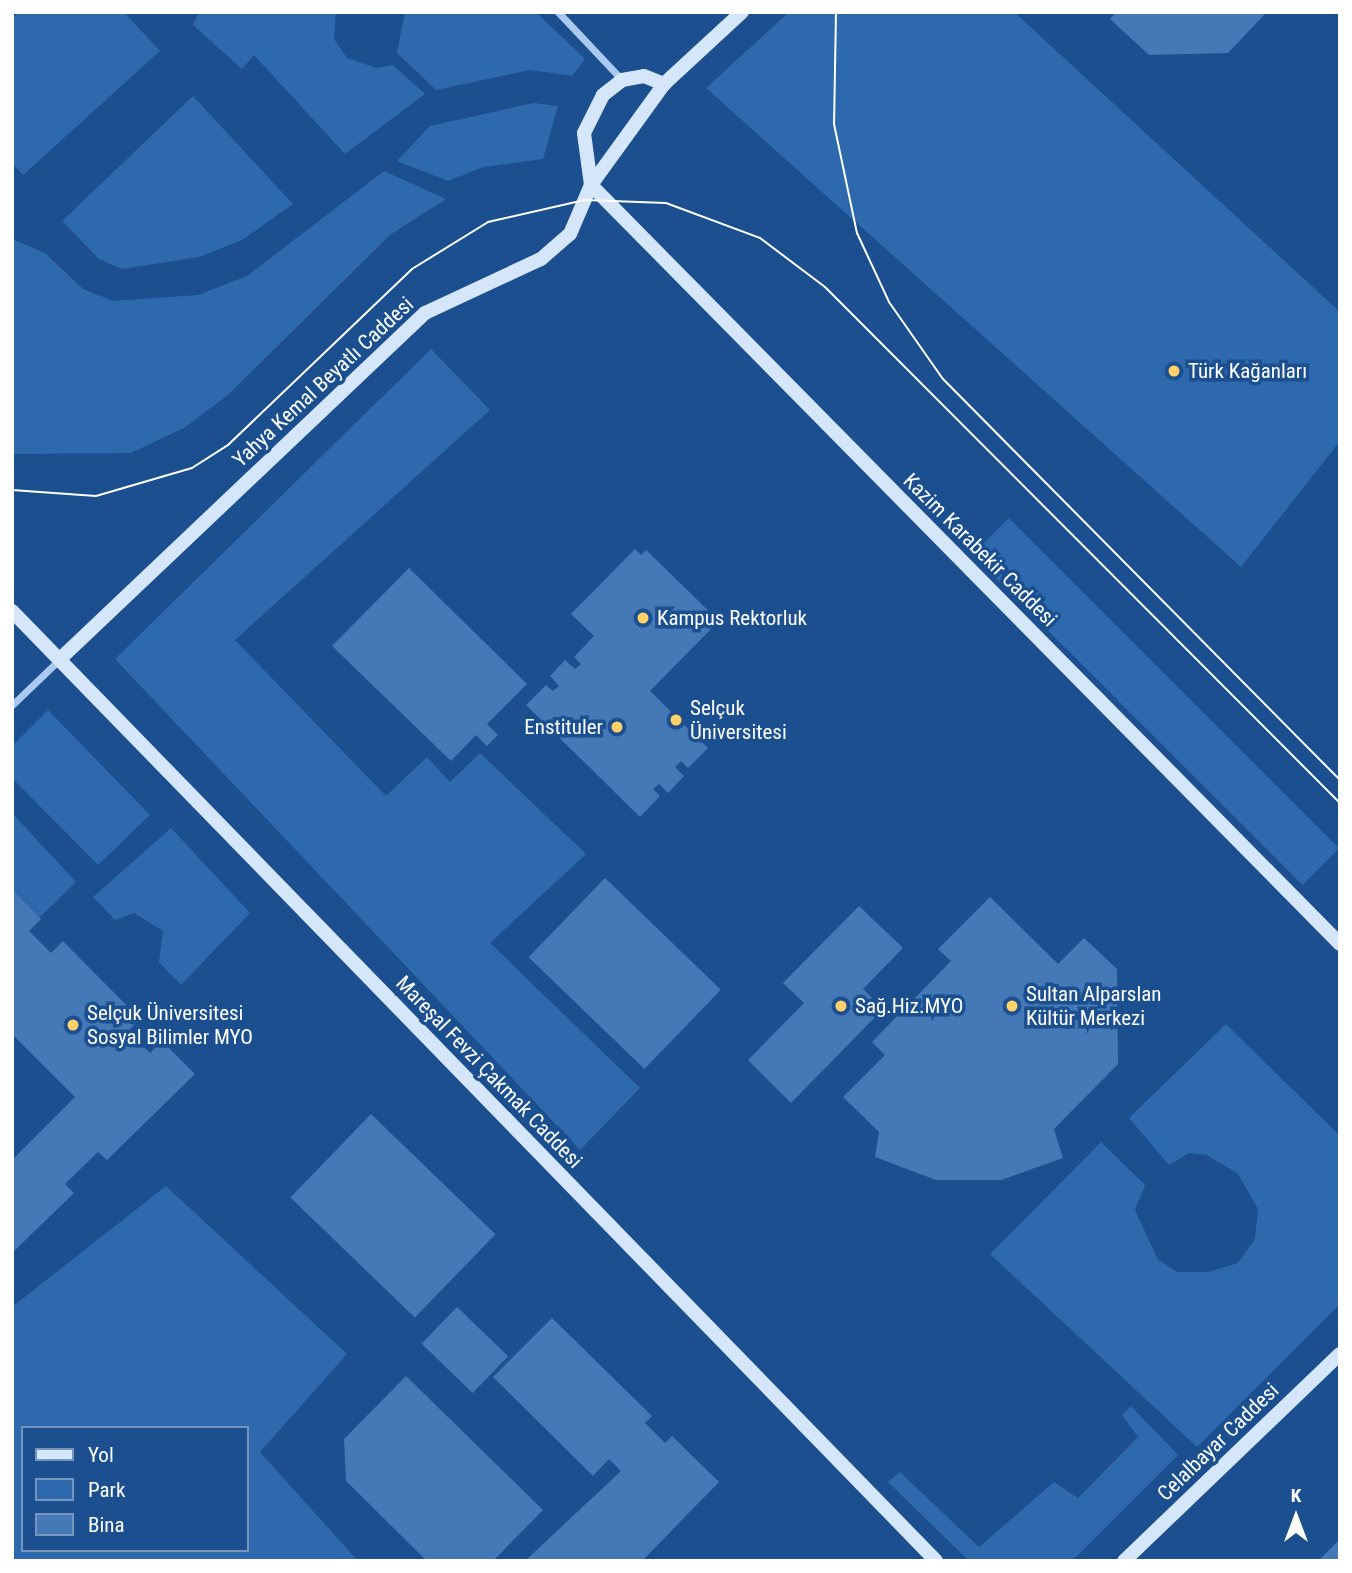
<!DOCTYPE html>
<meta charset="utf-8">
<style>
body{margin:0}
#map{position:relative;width:1352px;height:1573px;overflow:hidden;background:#1b4f8f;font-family:"Roboto Condensed",sans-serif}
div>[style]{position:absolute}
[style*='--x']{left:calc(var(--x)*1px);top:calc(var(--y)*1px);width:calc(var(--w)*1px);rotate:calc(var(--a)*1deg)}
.green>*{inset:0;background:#2e69ad;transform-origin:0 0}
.building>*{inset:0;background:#4478b7;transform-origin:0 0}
.street>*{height:7px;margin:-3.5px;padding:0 3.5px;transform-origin:3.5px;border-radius:3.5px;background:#a9c9ee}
.secondary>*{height:14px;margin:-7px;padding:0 7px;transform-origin:7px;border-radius:7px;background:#d6e6fa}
.tram>*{height:2px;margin:-1px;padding:0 1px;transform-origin:1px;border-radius:1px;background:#fff}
.dots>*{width:19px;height:19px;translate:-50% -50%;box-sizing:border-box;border:4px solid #1b4f8f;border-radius:50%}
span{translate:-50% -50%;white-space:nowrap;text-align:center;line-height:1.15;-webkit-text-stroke:7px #1b4f8f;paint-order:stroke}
.poi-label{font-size:21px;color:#fff}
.left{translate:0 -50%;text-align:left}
.right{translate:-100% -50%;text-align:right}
.street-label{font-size:21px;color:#fff}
.frame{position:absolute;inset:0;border:14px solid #fff;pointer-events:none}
.legend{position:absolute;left:21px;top:1426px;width:228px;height:126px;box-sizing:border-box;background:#1b4f8f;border:2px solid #7695bc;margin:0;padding:9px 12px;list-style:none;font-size:21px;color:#fff}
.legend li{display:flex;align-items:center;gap:14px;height:35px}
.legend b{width:35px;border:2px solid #7695bc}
.north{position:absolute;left:1261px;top:1482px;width:70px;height:70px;-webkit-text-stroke:5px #1b4f8f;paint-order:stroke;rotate:0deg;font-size:19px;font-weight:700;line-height:28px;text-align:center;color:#fff}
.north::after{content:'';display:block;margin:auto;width:24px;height:32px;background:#fff;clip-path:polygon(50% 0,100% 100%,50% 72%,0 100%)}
</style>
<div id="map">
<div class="green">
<div style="clip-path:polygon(19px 12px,124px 12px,160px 51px,23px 175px,12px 163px,12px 18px)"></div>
<div style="clip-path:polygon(199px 12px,336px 12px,334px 39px,347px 58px,377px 68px,393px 65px,425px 94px,345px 154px,254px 55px,242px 69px,193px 25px)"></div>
<div style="clip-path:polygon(405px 12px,536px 12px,585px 59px,572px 76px,530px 70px,436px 90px,397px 53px)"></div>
<div style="clip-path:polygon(789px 12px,1014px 12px,1340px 312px,1340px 441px,1241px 567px,706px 88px)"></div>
<div style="clip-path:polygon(193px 96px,293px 204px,242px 240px,199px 257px,122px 269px,99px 259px,62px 221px)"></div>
<div style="clip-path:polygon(533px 103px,558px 106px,543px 159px,483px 167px,448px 181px,397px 161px,430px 126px)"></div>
<div style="clip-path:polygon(384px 171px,446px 199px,390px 235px,228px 395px,184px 428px,131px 453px,12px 454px,12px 239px,45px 253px,83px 289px,113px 301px,198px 295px,247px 276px)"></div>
<div style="clip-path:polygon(431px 349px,490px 410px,235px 640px,386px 796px,427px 757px,450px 782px,480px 753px,586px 854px,490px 943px,640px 1088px,580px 1150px,115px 659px)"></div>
<div style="left:1009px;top:518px;width:467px;height:52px;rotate:45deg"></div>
<div style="clip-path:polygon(48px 710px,150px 815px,98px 865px,12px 778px,12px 746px)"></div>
<div style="clip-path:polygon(12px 813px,76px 882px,36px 921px,12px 896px)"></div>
<div style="clip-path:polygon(171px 828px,250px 913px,181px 985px,159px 962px,163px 931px,134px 913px,115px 920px,93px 897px)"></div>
<div style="clip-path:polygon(1226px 1024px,1340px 1136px,1340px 1304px,1197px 1447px,990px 1254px,1101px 1142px,1145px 1185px,1135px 1210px,1158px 1260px,1177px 1272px,1208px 1272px,1238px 1263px,1255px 1239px,1258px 1209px,1238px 1174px,1207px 1155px,1189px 1153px,1169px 1165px,1129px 1118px)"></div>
<div style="clip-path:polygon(evenodd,166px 1186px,347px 1354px,260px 1452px,358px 1561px,12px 1561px,12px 1307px,166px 1186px,23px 1428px,247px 1428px,247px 1550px,23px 1550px,23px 1428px)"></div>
<div style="clip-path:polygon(1131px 1406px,1178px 1455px,1072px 1561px,969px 1561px,888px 1482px,900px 1472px,979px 1547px,1054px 1482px,1078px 1498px,1138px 1437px,1122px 1415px)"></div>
</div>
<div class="building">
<div style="clip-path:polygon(1116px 12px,1261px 12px,1264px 15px,1228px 53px,1149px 55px,1110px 19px)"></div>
<div style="clip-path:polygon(635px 549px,641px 555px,646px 550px,713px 615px,708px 620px,714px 626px,650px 691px,708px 748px,688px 768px,681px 761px,675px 767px,684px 776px,668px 793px,659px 784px,653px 789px,660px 796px,640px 817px,526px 705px,546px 685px,553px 691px,559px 686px,550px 676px,565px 660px,575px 669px,581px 664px,574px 657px,594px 636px,571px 614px)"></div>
<div style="clip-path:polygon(409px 568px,527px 684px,487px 724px,498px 735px,487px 746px,476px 735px,451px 761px,332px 646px)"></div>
<div style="left:605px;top:878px;width:161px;height:110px;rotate:44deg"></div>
<div style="clip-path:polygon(12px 890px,41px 919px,29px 931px,51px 953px,63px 941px,140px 1019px,128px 1031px,150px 1053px,162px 1041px,195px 1074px,107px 1160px,98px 1152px,65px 1184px,74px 1193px,12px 1253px,12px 1160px,75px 1097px,12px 1034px)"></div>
<div style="clip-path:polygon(990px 897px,1058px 964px,1084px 938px,1117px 969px,1118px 1064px,1054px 1129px,1063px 1158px,1001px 1180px,936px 1180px,875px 1157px,879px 1132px,843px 1097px,885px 1055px,872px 1042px,951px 961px,938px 949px)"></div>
<div style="clip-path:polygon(859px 906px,903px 948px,863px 989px,883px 1009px,791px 1103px,748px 1060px,804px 1003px,783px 983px)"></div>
<div style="left:371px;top:1114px;width:173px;height:116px;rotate:44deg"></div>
<div style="left:457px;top:1307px;width:71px;height:51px;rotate:44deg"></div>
<div style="clip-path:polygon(552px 1318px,652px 1416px,645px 1423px,665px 1443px,672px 1436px,719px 1482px,642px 1561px,525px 1561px,621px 1471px,609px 1459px,593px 1476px,493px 1377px)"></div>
<div style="clip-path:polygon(406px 1376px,543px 1510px,493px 1561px,427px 1561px,346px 1481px,344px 1439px)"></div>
<div style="clip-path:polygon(1340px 1539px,1340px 1561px,1318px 1561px)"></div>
</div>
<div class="street">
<div style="--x:558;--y:12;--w:93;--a:46.7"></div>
<div style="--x:12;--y:705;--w:65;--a:-43.8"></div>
</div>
<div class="secondary">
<div style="--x:591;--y:185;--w:1066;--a:45.38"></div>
<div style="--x:591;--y:185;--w:52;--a:-97.7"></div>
<div style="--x:584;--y:133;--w:42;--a:-63.4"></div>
<div style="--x:603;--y:95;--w:24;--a:-38"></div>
<div style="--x:622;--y:80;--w:22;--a:-10"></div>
<div style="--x:644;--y:76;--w:22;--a:22"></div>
<div style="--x:12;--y:611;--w:1325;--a:45.79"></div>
<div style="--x:60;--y:659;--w:503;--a:-43.47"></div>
<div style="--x:425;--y:313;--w:128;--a:-25"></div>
<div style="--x:541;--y:259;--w:38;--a:-41"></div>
<div style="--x:570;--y:234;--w:53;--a:-66.8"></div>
<div style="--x:591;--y:185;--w:125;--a:-54.1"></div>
<div style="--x:664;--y:84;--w:106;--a:-42.7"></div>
<div style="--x:1124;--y:1561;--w:299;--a:-43.8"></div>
</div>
<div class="tram">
<div style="--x:836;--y:12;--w:112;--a:91"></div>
<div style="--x:834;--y:124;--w:111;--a:78.1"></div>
<div style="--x:857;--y:233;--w:76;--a:65.1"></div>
<div style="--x:889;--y:302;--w:94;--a:55"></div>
<div style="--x:943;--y:379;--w:564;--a:45.29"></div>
<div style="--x:12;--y:490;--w:84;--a:4.1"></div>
<div style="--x:96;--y:496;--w:100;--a:-16.3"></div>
<div style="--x:192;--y:468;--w:43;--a:-32.6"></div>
<div style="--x:228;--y:445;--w:255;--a:-43.7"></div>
<div style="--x:412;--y:269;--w:89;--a:-31.7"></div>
<div style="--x:488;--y:222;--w:99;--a:-12.8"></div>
<div style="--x:585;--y:200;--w:81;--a:2.1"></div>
<div style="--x:666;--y:203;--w:100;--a:20.4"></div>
<div style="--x:760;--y:238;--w:81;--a:37"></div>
<div style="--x:825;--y:287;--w:729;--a:45.06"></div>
</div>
<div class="dots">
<div style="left:1174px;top:371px;background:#ffd166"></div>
<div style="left:643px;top:618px;background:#ffd166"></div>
<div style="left:676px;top:720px;background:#ffd166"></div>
<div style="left:617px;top:727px;background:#ffd166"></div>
<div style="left:841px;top:1006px;background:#ffd166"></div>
<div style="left:1012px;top:1006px;background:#ffd166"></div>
<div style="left:73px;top:1025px;background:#ffd166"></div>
</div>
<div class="poi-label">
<span class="left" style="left:1188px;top:371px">Türk Kağanları</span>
<span class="left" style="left:657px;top:618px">Kampus Rektorluk</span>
<span class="left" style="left:690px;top:720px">Selçuk<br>Üniversitesi</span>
<span class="right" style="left:603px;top:727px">Enstituler</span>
<span class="left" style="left:1026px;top:1006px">Sultan Alparslan<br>Kültür Merkezi</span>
<span class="left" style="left:855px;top:1006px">Sağ.Hiz.MYO</span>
<span class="left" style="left:87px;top:1025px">Selçuk Üniversitesi<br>Sosyal Bilimler MYO</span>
</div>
<div class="street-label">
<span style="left:323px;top:382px;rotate:-43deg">Yahya Kemal Beyatlı Caddesi</span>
<span style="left:980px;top:550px;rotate:45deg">Kazim Karabekir Caddesi</span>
<span style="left:489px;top:1072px;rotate:46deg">Mareşal Fevzi Çakmak Caddesi</span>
<span style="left:1218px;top:1442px;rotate:-44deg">Celalbayar Caddesi</span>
</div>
<div class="frame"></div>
<ul class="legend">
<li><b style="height:9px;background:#d6e6fa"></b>Yol</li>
<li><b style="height:19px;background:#2e69ad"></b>Park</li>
<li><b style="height:19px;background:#4478b7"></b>Bina</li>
</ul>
<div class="north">K</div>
</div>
